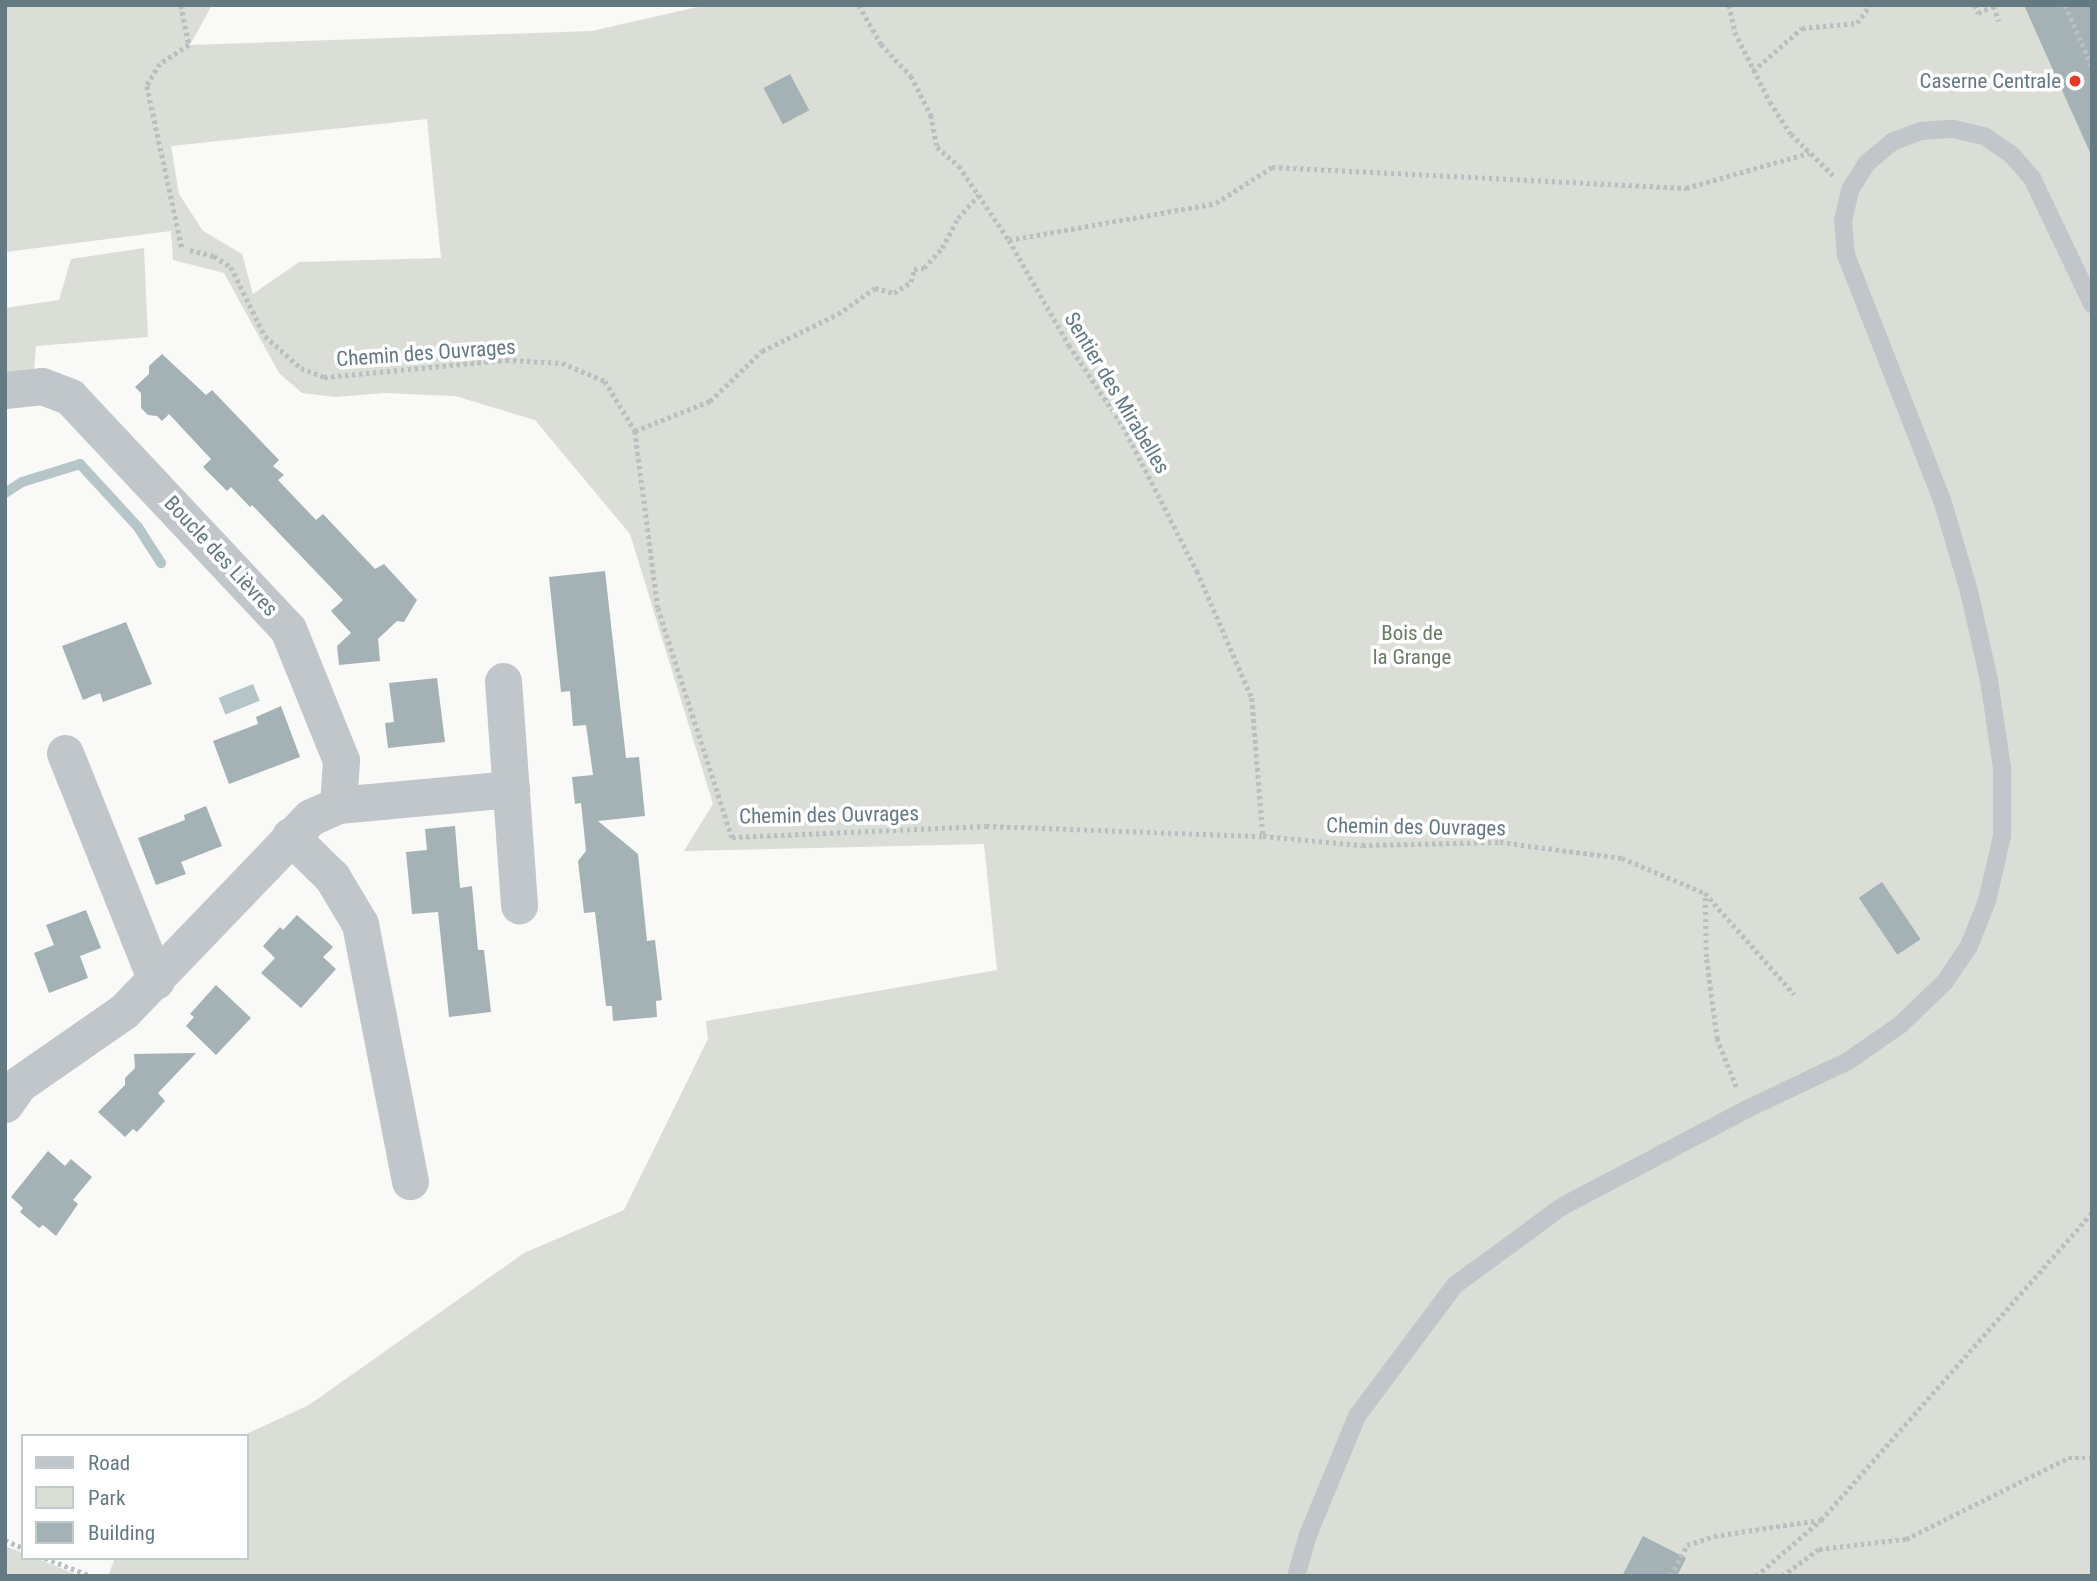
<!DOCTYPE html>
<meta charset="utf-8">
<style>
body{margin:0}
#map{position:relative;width:2097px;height:1581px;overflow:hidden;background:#f9f9f7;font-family:"Roboto Condensed",sans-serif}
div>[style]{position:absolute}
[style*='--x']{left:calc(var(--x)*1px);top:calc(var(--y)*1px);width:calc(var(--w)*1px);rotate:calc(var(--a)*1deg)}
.green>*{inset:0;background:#daded6}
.water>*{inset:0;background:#b6c6c8;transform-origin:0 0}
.stream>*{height:10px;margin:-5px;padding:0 5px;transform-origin:5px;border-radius:5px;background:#b6c6c8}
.building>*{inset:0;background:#a4b1b5;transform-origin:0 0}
.path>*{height:4.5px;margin-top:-2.25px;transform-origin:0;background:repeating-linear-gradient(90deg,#babfc1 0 3.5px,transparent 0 7px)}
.service>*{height:18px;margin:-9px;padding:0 9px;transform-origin:9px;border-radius:9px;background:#c0c6c9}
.minor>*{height:37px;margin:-18.5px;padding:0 18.5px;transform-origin:18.5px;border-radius:18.5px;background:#c0c6c9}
.dots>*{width:19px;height:19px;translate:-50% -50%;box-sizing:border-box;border:4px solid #fff;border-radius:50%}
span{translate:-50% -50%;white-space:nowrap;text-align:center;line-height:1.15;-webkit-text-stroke:7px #fff;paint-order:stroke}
.poi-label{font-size:21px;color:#647a83}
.right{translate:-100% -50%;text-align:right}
.street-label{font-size:21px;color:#647a83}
.park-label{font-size:21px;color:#6a7a63}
.frame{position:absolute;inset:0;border:7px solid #647a83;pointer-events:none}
.legend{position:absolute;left:21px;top:1434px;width:228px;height:126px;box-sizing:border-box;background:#fff;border:2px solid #c1cacd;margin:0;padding:9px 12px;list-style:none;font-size:21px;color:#647a83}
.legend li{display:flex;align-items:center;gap:14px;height:35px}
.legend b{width:35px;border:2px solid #c1cacd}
</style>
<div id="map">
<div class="green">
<div style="clip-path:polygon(evenodd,5px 5px,212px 5px,190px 45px,592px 31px,706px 5px,2092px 5px,2092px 1576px,108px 1576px,115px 1558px,247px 1558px,247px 1436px,242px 1436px,309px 1405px,524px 1253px,624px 1210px,708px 1039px,706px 1021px,997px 970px,984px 844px,684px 851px,713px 804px,630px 534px,535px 420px,455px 396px,384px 393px,336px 397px,302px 393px,279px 373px,224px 273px,173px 260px,171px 231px,5px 252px,5px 5px,427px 119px,441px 258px,299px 262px,253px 294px,242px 254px,203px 231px,179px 194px,171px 146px,427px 119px)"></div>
<div style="clip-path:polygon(144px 248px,148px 337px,36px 346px,34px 370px,5px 373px,5px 308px,59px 300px,71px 259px)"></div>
<div style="clip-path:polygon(5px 1546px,23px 1553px,23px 1558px,36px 1558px,80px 1576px,5px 1576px)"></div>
</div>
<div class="water">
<div style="left:253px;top:684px;width:18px;height:37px;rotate:68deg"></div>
</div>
<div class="stream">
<div style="--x:5;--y:493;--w:20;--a:-33"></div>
<div style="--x:22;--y:482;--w:61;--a:-17.2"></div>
<div style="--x:80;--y:464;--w:86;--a:47.4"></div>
<div style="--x:138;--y:527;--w:43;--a:57.4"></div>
</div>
<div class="building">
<div style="clip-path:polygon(2024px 5px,2092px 5px,2092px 157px)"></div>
<div style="left:790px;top:74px;width:41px;height:30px;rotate:62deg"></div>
<div style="clip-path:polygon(162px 354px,206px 395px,212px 390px,279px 460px,273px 466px,284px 475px,278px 480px,316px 520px,323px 514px,375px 569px,384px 564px,417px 600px,404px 622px,397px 621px,378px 639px,380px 661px,339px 665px,337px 646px,351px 633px,331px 611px,343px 600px,252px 505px,250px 507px,231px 487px,227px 491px,203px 467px,211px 459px,169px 414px,162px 421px,157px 416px,148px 415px,141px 408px,141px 393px,135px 387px,149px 374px,149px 366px)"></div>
<div style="clip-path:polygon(605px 571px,626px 758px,639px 757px,645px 816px,598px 821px,638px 854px,647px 941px,655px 940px,662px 1000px,656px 1001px,657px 1017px,613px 1021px,612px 1006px,606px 1006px,595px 912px,584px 913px,578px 861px,586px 851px,581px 803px,575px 804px,572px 777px,593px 775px,586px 725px,573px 726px,570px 691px,561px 692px,549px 577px)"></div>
<div style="clip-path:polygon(126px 622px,152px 684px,103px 702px,100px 693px,83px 700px,62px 646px)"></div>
<div style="clip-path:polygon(437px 678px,445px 742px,388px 748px,385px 723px,394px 722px,389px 683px)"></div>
<div style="clip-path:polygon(281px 706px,300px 757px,229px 784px,213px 741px,258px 724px,256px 717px)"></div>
<div style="clip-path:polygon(206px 806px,222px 846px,181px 862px,186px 874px,156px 885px,138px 838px,185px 820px,184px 815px)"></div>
<div style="clip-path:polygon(455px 826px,460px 888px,472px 886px,478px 950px,484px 950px,491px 1012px,449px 1017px,438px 912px,412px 914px,406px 852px,427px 850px,425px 829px)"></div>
<div style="left:1882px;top:882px;width:69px;height:28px;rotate:56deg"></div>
<div style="clip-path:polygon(86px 910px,101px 948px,80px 956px,88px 978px,49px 993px,34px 953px,54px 945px,46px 925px)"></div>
<div style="clip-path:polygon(297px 915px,333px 947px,323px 957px,336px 969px,301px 1008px,261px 973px,275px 958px,263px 946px,280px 927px,283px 930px)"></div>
<div style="clip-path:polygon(216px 985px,251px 1018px,216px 1055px,186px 1026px,194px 1017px,190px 1014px)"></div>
<div style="clip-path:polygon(196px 1053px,158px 1093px,165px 1101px,137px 1132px,133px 1129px,125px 1137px,98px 1112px,125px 1085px,125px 1078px,135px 1068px,134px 1054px)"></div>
<div style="clip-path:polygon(48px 1151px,65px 1166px,71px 1159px,92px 1177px,73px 1200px,78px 1204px,56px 1236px,43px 1225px,39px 1228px,20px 1212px,23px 1208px,11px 1197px)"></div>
<div style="clip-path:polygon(1643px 1536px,1686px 1558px,1677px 1576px,1622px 1576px)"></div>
</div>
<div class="path">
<div style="--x:181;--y:5;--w:41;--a:78.7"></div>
<div style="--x:189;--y:45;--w:35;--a:147"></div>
<div style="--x:160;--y:64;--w:26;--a:121"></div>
<div style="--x:147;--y:86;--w:166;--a:77.8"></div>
<div style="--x:859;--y:5;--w:45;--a:60.6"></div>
<div style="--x:881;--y:44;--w:44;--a:46.8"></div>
<div style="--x:911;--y:76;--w:44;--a:62.9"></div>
<div style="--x:931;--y:115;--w:33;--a:79"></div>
<div style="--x:937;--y:147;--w:29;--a:41"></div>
<div style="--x:959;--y:166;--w:89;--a:56"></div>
<div style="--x:1009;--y:240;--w:121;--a:60.3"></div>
<div style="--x:1069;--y:345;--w:97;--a:56.3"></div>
<div style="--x:1123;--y:426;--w:163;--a:63"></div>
<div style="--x:1197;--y:571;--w:138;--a:66.6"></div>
<div style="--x:1252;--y:698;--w:138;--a:85.4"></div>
<div style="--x:1729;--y:5;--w:28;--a:77"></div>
<div style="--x:1735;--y:32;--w:78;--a:63.4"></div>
<div style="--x:1770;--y:102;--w:38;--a:57"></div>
<div style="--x:1791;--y:134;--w:59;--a:44.3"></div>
<div style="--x:1975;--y:5;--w:9;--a:69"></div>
<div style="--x:1978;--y:13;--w:17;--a:-25"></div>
<div style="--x:2065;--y:5;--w:67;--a:66.1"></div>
<div style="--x:1994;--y:6;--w:16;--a:72"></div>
<div style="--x:1753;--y:71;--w:65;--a:-41.3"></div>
<div style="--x:1802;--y:28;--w:55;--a:-5.2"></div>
<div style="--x:1857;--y:23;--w:22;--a:-54"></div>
<div style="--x:1009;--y:240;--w:210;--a:-10.1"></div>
<div style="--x:1216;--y:203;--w:67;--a:-32.7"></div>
<div style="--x:1272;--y:167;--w:415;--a:2.9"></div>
<div style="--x:1686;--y:188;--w:128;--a:-15.9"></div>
<div style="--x:190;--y:250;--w:25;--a:14"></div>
<div style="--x:214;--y:256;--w:20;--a:33"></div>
<div style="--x:231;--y:267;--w:77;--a:63.8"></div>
<div style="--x:265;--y:336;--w:48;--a:41.6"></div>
<div style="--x:301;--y:368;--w:25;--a:21"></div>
<div style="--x:324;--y:377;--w:183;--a:-5.3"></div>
<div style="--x:506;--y:360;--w:56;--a:3.1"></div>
<div style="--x:562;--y:363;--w:47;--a:22.7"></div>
<div style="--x:605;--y:381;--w:58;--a:59"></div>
<div style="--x:635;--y:431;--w:178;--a:82.6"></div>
<div style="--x:658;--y:608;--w:241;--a:72.1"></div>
<div style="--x:732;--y:837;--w:254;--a:-2.5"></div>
<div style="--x:986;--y:826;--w:277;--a:2.1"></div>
<div style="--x:1263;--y:836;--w:99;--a:5.2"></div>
<div style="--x:1362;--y:845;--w:138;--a:-1.2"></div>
<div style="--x:1500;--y:842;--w:123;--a:7.5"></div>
<div style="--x:1622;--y:858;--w:90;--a:22.9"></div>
<div style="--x:635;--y:431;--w:81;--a:-21.8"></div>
<div style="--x:710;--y:401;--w:72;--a:-43.9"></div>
<div style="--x:762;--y:351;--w:85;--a:-26"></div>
<div style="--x:838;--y:314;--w:45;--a:-35.1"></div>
<div style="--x:875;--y:288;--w:20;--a:15"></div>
<div style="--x:894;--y:293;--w:20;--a:-33"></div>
<div style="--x:911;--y:282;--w:13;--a:-77"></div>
<div style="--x:914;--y:269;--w:10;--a:-6"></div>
<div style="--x:924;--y:268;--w:27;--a:-48"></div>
<div style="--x:942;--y:248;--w:34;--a:-62"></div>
<div style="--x:958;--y:218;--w:31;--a:-48"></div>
<div style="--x:1736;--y:1087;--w:52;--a:-111.6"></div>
<div style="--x:1717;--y:1039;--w:83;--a:-97.6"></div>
<div style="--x:1706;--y:957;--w:64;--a:-90.9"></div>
<div style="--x:1705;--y:893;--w:135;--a:48.6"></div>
<div style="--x:5;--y:1540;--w:20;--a:24"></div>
<div style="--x:45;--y:1558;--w:49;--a:21.4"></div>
<div style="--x:1671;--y:1576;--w:35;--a:-63"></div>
<div style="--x:1687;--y:1545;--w:28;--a:-18"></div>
<div style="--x:1714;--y:1536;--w:107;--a:-8.6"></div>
<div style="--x:1756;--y:1576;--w:86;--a:-40.7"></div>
<div style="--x:1821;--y:1520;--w:409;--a:-48.6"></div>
<div style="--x:1782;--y:1576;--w:46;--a:-36.1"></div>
<div style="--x:1819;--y:1549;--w:88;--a:-6.6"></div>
<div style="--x:1906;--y:1539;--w:181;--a:-26.6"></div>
<div style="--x:2068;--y:1458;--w:24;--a:0"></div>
</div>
<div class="service">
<div style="--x:1296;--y:1576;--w:43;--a:-73.7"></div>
<div style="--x:1308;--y:1535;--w:129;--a:-67.6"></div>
<div style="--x:1357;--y:1416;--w:164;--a:-53.2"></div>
<div style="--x:1455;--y:1285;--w:134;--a:-36.2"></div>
<div style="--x:1563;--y:1206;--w:206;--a:-27.8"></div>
<div style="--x:1745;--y:1110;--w:114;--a:-25.4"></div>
<div style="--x:1848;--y:1061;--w:63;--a:-34.7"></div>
<div style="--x:1900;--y:1025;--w:61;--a:-43.7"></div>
<div style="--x:1944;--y:983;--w:45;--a:-56"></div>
<div style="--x:1969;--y:946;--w:48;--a:-68.2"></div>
<div style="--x:1987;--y:901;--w:67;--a:-77"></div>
<div style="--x:2002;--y:836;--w:68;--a:-90"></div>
<div style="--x:2002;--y:768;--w:89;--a:-98.4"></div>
<div style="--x:1989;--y:680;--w:91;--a:-102.7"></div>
<div style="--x:1969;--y:591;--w:95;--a:-106.5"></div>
<div style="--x:1942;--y:500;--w:263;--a:-111.4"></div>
<div style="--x:1846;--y:255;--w:34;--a:-95"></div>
<div style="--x:1843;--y:221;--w:32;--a:-77"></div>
<div style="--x:1850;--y:190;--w:32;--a:-58"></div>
<div style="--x:1867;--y:163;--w:33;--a:-40"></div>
<div style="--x:1892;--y:142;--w:31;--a:-21"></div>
<div style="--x:1921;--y:131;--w:32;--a:-4"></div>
<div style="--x:1953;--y:129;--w:32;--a:13"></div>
<div style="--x:1984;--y:136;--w:32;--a:34"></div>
<div style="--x:2011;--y:154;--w:32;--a:49"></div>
<div style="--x:2032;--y:178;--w:140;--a:64.5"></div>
</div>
<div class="minor">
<div style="--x:5;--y:390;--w:37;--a:-6"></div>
<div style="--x:42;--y:386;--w:30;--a:21"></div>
<div style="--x:70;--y:397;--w:318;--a:46.8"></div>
<div style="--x:288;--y:629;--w:141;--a:68"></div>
<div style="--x:341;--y:760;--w:45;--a:93.8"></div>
<div style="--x:503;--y:681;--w:225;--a:85.9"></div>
<div style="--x:65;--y:753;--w:245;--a:68.2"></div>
<div style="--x:290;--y:836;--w:59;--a:44.3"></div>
<div style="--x:332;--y:877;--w:55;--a:59.2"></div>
<div style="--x:360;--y:924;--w:262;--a:79"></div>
<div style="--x:5;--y:1104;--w:24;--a:-55"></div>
<div style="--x:19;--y:1084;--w:128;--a:-34.8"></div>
<div style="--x:124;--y:1011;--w:269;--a:-46.1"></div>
<div style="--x:311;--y:817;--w:30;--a:-24"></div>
<div style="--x:338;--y:805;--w:174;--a:-5.3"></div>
</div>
<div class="dots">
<div style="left:2075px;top:81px;background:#e73b29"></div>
</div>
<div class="poi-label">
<span class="right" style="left:2061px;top:81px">Caserne Centrale</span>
</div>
<div class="street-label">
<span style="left:426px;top:353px;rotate:-4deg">Chemin des Ouvrages</span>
<span style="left:1117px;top:393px;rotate:59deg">Sentier des Mirabelles</span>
<span style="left:221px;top:556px;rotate:47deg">Boucle des Lièvres</span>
<span style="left:829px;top:815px;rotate:-1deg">Chemin des Ouvrages</span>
<span style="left:1416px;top:827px;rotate:1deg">Chemin des Ouvrages</span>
</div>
<div class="park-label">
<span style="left:1412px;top:645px">Bois de<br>la Grange</span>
</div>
<div class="frame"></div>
<ul class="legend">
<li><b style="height:9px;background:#c0c6c9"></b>Road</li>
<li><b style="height:19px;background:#daded6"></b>Park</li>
<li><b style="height:19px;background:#a4b1b5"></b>Building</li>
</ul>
</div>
